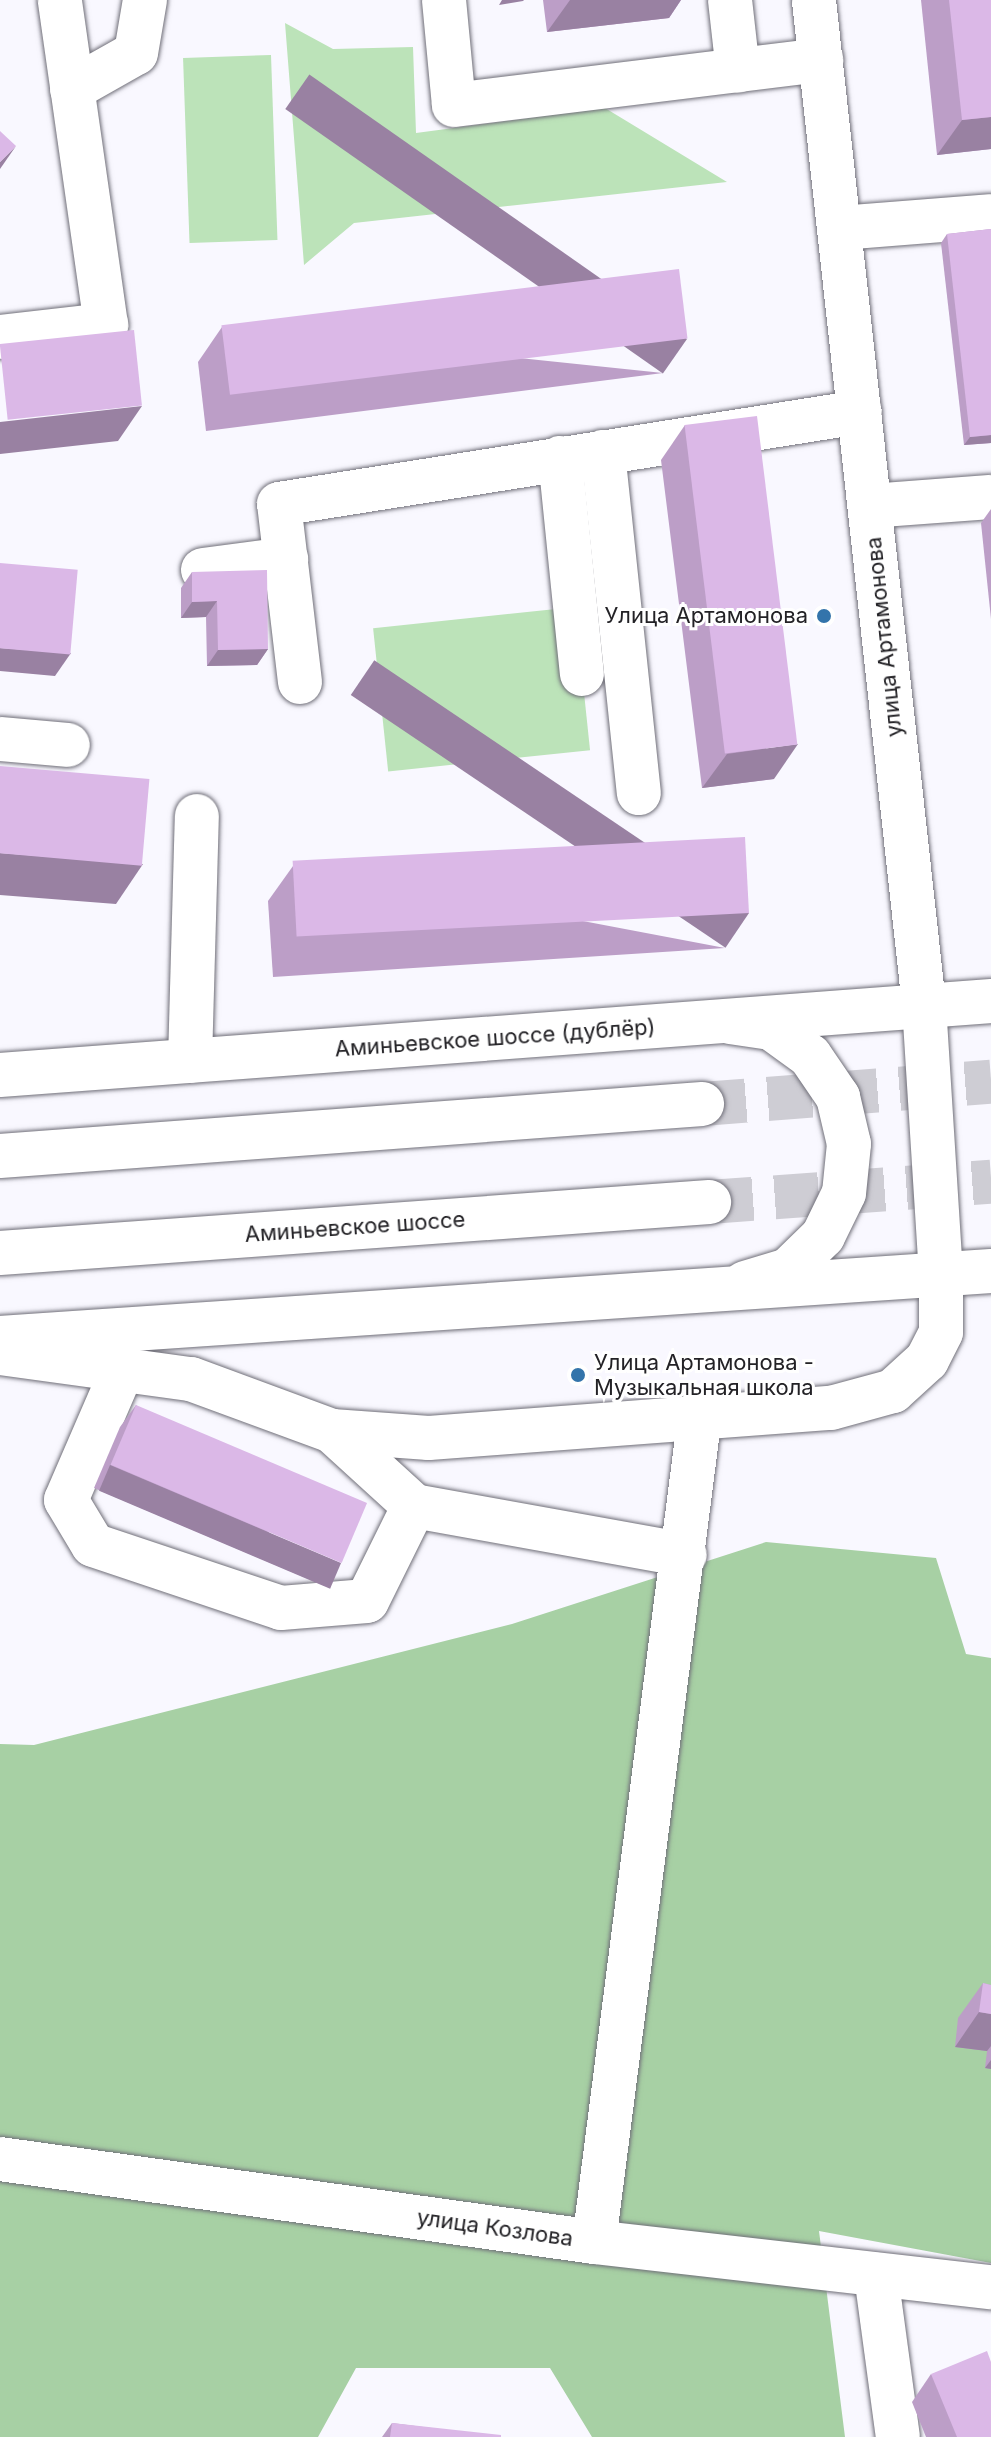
<!DOCTYPE html>
<meta charset="utf-8">
<style>
body{margin:0}
#map{position:relative;width:991px;height:2437px;overflow:hidden;background:#f9f8ff;font-family:Inter,sans-serif}
div>[style]{position:absolute}
[style*='--x']{left:calc(var(--x)*1px);top:calc(var(--y)*1px);width:calc(var(--w)*1px);rotate:calc(var(--a)*1deg)}
.green>*{inset:0;background:#bce3b9;transform-origin:0 0}
.forest>*{inset:0;background:#a7d0a4}
.major-tunnel>*{height:44px;margin-top:-22px;transform-origin:0;background:repeating-linear-gradient(90deg,#cecdd4 0 44px,transparent 0 66px)}
.roads{filter:drop-shadow(0 0 2px #706f79) drop-shadow(0 0 2px #706f79)}
.minor>*{height:44px;margin:-22px;padding:0 22px;transform-origin:22px;border-radius:22px;background:#fff}
.major>*{height:44px;margin:-22px;padding:0 22px;transform-origin:22px;border-radius:22px;background:#fff}
.wall>*{inset:0;background:#bc9ec7}
.shaded-wall>*{inset:0;background:#9981a2;transform-origin:0 0}
.building>*{inset:0;background:#dbb8e7;transform-origin:0 0}
.dots>*{width:22px;height:22px;translate:-50% -50%;box-sizing:border-box;border:4px solid #fff;border-radius:50%}
span{translate:-50% -50%;white-space:nowrap;text-align:center;line-height:1.15;-webkit-text-stroke:6px #fff;paint-order:stroke}
.poi-label{font-size:22px;color:#232226}
.right{translate:-100% -50%;text-align:right}
.left{translate:0 -50%;text-align:left}
.street-label{font-size:22px;color:#232226}
</style>
<div id="map">
<div class="green">
<div style="clip-path:polygon(285px 23px,333px 49px,413px 47px,416px 133px,605px 108px,727px 182px,354px 223px,304px 265px)"></div>
<div style="left:271px;top:55px;width:185px;height:88px;rotate:88deg"></div>
<div style="left:575px;top:607px;width:144px;height:203px;rotate:84deg"></div>
</div>
<div class="forest">
<div style="clip-path:polygon(766px 1542px,936px 1558px,966px 1654px,991px 1658px,991px 2263px,819px 2231px,845px 2437px,592px 2437px,550px 2368px,356px 2368px,318px 2437px,0 2437px,0 1744px,34px 1745px,512px 1624px)"></div>
</div>
<div class="major-tunnel">
<div style="--x:702;--y:1104;--w:290;--a:-4.4"></div>
<div style="--x:709;--y:1202;--w:283;--a:-4.1"></div>
</div>
<div class="roads">
<div class="minor">
<div style="--x:444;--y:0;--w:105;--a:84.6"></div>
<div style="--x:454;--y:105;--w:370;--a:-7"></div>
<div style="--x:730;--y:0;--w:71;--a:83.6"></div>
<div style="--x:72;--y:89;--w:73;--a:-29.4"></div>
<div style="--x:136;--y:53;--w:54;--a:-80.4"></div>
<div style="--x:840;--y:228;--w:151;--a:-4.5"></div>
<div style="--x:0;--y:337;--w:107;--a:-6.5"></div>
<div style="--x:106;--y:325;--w:328;--a:-98.1"></div>
<div style="--x:603;--y:452;--w:343;--a:84"></div>
<div style="--x:560;--y:458;--w:217;--a:84.2"></div>
<div style="--x:870;--y:506;--w:121;--a:-4.3"></div>
<div style="--x:203;--y:570;--w:84;--a:-7.5"></div>
<div style="--x:300;--y:682;--w:179;--a:-96.7"></div>
<div style="--x:279;--y:504;--w:588;--a:-9"></div>
<div style="--x:0;--y:739;--w:68;--a:5"></div>
<div style="--x:730;--y:1022;--w:41;--a:8.3"></div>
<div style="--x:771;--y:1028;--w:48;--a:35.7"></div>
<div style="--x:810;--y:1056;--w:50;--a:55.7"></div>
<div style="--x:838;--y:1097;--w:48;--a:76.8"></div>
<div style="--x:849;--y:1144;--w:49;--a:95.8"></div>
<div style="--x:844;--y:1193;--w:48;--a:116"></div>
<div style="--x:823;--y:1236;--w:49;--a:135.8"></div>
<div style="--x:788;--y:1270;--w:45;--a:163.2"></div>
<div style="--x:190;--y:1061;--w:245;--a:-88.4"></div>
<div style="--x:0;--y:1353;--w:193;--a:7.8"></div>
<div style="--x:191;--y:1379;--w:150;--a:20.2"></div>
<div style="--x:332;--y:1431;--w:97;--a:4.1"></div>
<div style="--x:429;--y:1438;--w:403;--a:-4.3"></div>
<div style="--x:831;--y:1408;--w:64;--a:-15.3"></div>
<div style="--x:893;--y:1391;--w:46;--a:-42.4"></div>
<div style="--x:927;--y:1360;--w:31;--a:-63"></div>
<div style="--x:941;--y:1332;--w:57;--a:-90"></div>
<div style="--x:941;--y:1275;--w:271;--a:-93.6"></div>
<div style="--x:924;--y:1005;--w:1011;--a:-96.25"></div>
<div style="--x:124;--y:1366;--w:146;--a:113.4"></div>
<div style="--x:66;--y:1500;--w:52;--a:59"></div>
<div style="--x:93;--y:1545;--w:198;--a:18.5"></div>
<div style="--x:281;--y:1608;--w:86;--a:-4.7"></div>
<div style="--x:367;--y:1601;--w:106;--a:-63.7"></div>
<div style="--x:332;--y:1431;--w:111;--a:42.4"></div>
<div style="--x:414;--y:1506;--w:275;--a:10.2"></div>
<div style="--x:0;--y:2159;--w:600;--a:7.95"></div>
<div style="--x:594;--y:2242;--w:400;--a:6.5"></div>
<div style="--x:594;--y:2242;--w:827;--a:-82.7"></div>
<div style="--x:876;--y:2275;--w:163;--a:82.3"></div>
</div>
<div class="major">
<div style="--x:0;--y:1075;--w:994;--a:-4.27"></div>
<div style="--x:0;--y:1156;--w:704;--a:-4.24"></div>
<div style="--x:0;--y:1253;--w:711;--a:-4.11"></div>
<div style="--x:0;--y:1338;--w:993;--a:-3.87"></div>
</div>
</div>
<div class="wall">
<div style="clip-path:polygon(543px 0,681px 0,669px 18px,547px 32px)"></div>
<div style="clip-path:polygon(921px 0,991px 0,991px 149px,937px 155px)"></div>
<div style="clip-path:polygon(991px 229px,991px 443px,964px 445px,941px 243px,947px 234px)"></div>
<div style="clip-path:polygon(222px 327px,663px 373px,206px 431px,198px 362px)"></div>
<div style="clip-path:polygon(685px 425px,774px 779px,702px 788px,661px 460px)"></div>
<div style="clip-path:polygon(991px 509px,991px 619px,981px 523px)"></div>
<div style="clip-path:polygon(192px 572px,268px 649px,257px 665px,207px 666px,206px 617px,181px 618px,181px 588px)"></div>
<div style="clip-path:polygon(293px 866px,725px 948px,273px 977px,268px 901px)"></div>
<div style="clip-path:polygon(136px 1405px,325px 1586px,94px 1488px,120px 1427px)"></div>
<div style="clip-path:polygon(983px 1983px,991px 1985px,991px 2069px,985px 2068px,987px 2051px,955px 2047px,958px 2018px)"></div>
<div style="clip-path:polygon(931px 2374px,991px 2437px,926px 2437px,912px 2402px)"></div>
<div style="clip-path:polygon(392px 2423px,501px 2437px,382px 2437px)"></div>
</div>
<div class="shaded-wall">
<div style="clip-path:polygon(502px 0,524px 0,523px 1px,499px 5px)"></div>
<div style="clip-path:polygon(570px 0,681px 0,669px 18px,547px 32px)"></div>
<div style="clip-path:polygon(991px 117px,991px 149px,937px 155px,962px 120px)"></div>
<div style="clip-path:polygon(16px 146px,0 169px,0 162px)"></div>
<div style="left:687px;top:339px;width:42px;height:461px;rotate:125deg"></div>
<div style="clip-path:polygon(142px 406px,118px 441px,0 454px,0 422px)"></div>
<div style="clip-path:polygon(991px 435px,991px 443px,964px 445px,970px 437px)"></div>
<div style="clip-path:polygon(217px 601px,206px 617px,181px 618px,192px 602px)"></div>
<div style="clip-path:polygon(0 648px,71px 653px,55px 676px,0 671px)"></div>
<div style="clip-path:polygon(268px 649px,257px 665px,207px 666px,218px 650px)"></div>
<div style="clip-path:polygon(798px 744px,774px 779px,702px 788px,727px 754px)"></div>
<div style="clip-path:polygon(0 853px,143px 864px,116px 904px,0 895px)"></div>
<div style="left:749px;top:913px;width:42px;height:452px;rotate:124deg"></div>
<div style="left:110px;top:1465px;width:251px;height:28px;rotate:23deg"></div>
<div style="clip-path:polygon(979px 2012px,991px 2014px,991px 2046px,987px 2051px,955px 2047px)"></div>
<div style="clip-path:polygon(991px 2060px,991px 2069px,985px 2068px)"></div>
</div>
<div class="building">
<div style="clip-path:polygon(949px 0,991px 0,991px 117px,962px 120px)"></div>
<div style="clip-path:polygon(0 131px,16px 146px,0 162px)"></div>
<div style="clip-path:polygon(991px 229px,991px 435px,970px 437px,947px 234px)"></div>
<div style="left:679px;top:269px;width:70px;height:461px;rotate:83deg"></div>
<div style="left:134px;top:330px;width:76px;height:135px;rotate:84deg"></div>
<div style="left:757px;top:416px;width:331px;height:73px;rotate:83deg"></div>
<div style="left:0;top:563px;width:78px;height:85px;rotate:5deg"></div>
<div style="clip-path:polygon(267px 570px,268px 649px,218px 650px,217px 601px,192px 602px,192px 572px)"></div>
<div style="left:0;top:766px;width:150px;height:87px;rotate:5deg"></div>
<div style="left:745px;top:837px;width:76px;height:453px;rotate:87deg"></div>
<div style="left:136px;top:1405px;width:251px;height:65px;rotate:23deg"></div>
<div style="clip-path:polygon(983px 1983px,991px 1985px,991px 2014px,979px 2012px)"></div>
<div style="clip-path:polygon(987px 2351px,991px 2362px,991px 2437px,957px 2437px,931px 2374px)"></div>
<div style="clip-path:polygon(392px 2423px,501px 2435px,501px 2437px,390px 2437px)"></div>
</div>
<div class="dots">
<div style="left:824px;top:616px;background:#3374ab"></div>
<div style="left:578px;top:1375px;background:#3374ab"></div>
</div>
<div class="poi-label">
<span class="right" style="left:808px;top:616px">Улица Артамонова</span>
<span class="left" style="left:594px;top:1375px">Улица Артамонова -<br>Музыкальная школа</span>
</div>
<div class="street-label">
<span style="left:884px;top:637px;rotate:-96deg">улица Артамонова</span>
<span style="left:495px;top:1038px;rotate:-4deg">Аминьевское шоссе (дублёр)</span>
<span style="left:355px;top:1227px;rotate:-4deg">Аминьевское шоссе</span>
<span style="left:495px;top:2228px;rotate:8deg">улица Козлова</span>
</div>
</div>
